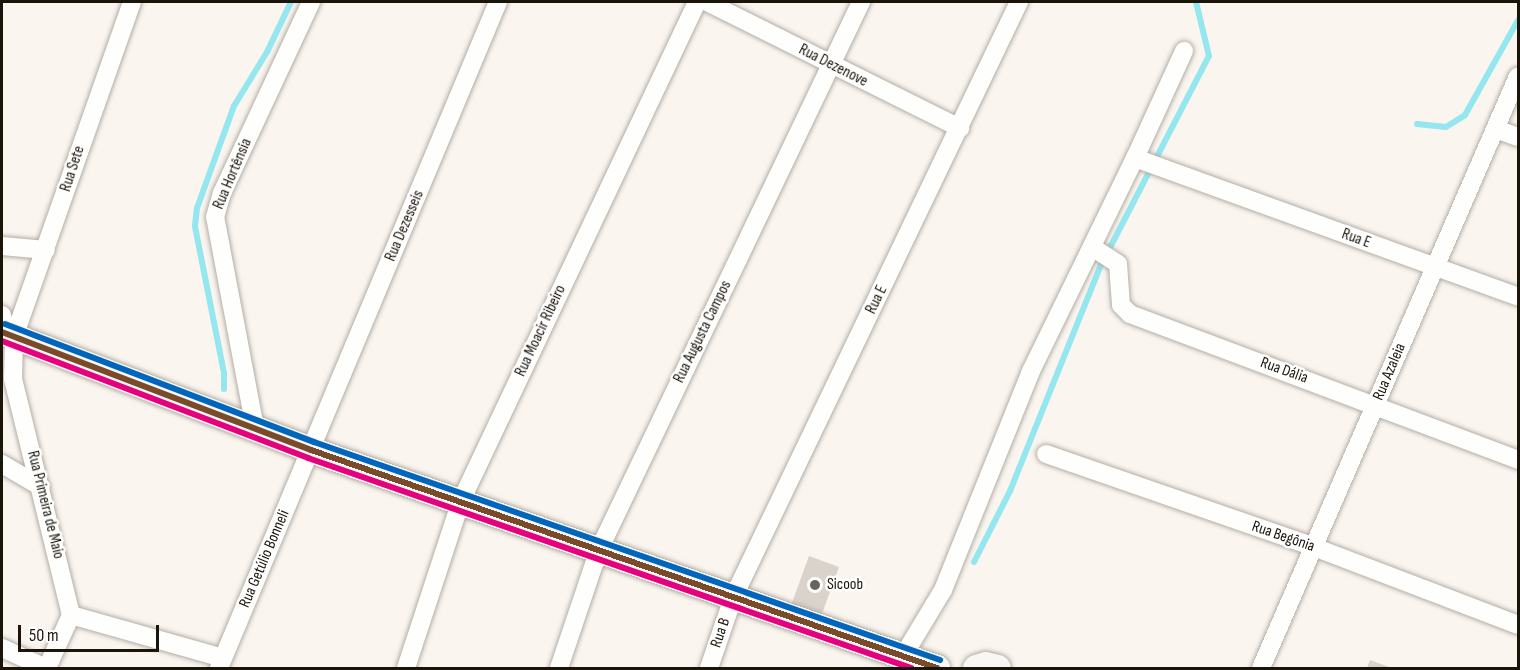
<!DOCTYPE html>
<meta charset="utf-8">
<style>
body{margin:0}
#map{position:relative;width:1520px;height:670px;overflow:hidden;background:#faf5ef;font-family:"Sofia Sans Condensed",sans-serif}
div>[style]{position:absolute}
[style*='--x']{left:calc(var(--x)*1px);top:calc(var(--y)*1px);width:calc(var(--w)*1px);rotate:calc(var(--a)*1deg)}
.stream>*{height:6px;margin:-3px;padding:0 3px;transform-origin:3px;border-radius:3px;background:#94e6ef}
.building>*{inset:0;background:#dad3cb;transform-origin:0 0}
.roads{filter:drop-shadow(0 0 2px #b3ada5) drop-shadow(0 0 2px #b3ada5)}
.minor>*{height:18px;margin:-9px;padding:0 9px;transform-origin:9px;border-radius:9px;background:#fefefd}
.secondary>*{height:26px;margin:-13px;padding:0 13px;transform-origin:13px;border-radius:13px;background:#f9f7f3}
.bus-1>*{height:6px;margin:-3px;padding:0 3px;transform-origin:3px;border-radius:3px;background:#7a4b2a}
.bus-2>*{height:6px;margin:-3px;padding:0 3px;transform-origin:3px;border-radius:3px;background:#e5007d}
.bus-3>*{height:6px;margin:-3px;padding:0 3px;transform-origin:3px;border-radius:3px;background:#0065bd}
.dots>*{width:16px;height:16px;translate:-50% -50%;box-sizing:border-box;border:3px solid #fff;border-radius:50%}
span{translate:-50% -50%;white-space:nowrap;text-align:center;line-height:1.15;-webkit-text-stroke:5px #fff;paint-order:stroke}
.street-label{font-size:16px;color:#1b1409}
.poi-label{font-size:16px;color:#1b1409}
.left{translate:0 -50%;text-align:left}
.frame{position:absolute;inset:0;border:3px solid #1b1409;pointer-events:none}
.scale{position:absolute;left:18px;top:625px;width:141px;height:27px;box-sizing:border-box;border:3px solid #1b1409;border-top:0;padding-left:8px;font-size:18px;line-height:21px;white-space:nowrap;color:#1b1409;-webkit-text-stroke:4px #fff;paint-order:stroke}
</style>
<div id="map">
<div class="stream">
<div style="--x:1417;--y:124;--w:29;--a:6"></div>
<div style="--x:1446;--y:127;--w:22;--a:-32"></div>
<div style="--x:1465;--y:115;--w:109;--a:-60.8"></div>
<div style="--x:224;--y:389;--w:16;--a:-90"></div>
<div style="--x:224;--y:373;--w:150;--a:-101.2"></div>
<div style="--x:195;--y:226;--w:18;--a:-84"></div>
<div style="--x:197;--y:208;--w:109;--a:-70.1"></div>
<div style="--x:234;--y:106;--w:63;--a:-58.6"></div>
<div style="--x:267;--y:52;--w:55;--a:-64.4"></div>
<div style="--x:974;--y:562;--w:80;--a:-63.1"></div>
<div style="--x:1010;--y:491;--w:241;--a:-68.1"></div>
<div style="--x:1100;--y:267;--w:237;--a:-62.7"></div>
<div style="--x:1209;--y:56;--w:56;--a:-103.5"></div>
</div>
<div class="building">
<div style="left:809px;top:556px;width:32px;height:51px;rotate:20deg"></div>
<div style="clip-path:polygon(1370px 660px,1392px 668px,1367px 668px)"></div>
</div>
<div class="roads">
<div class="minor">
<div style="--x:707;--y:2;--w:283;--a:26.5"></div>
<div style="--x:1496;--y:129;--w:23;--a:20"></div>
<div style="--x:1135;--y:158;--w:118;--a:-65.4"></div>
<div style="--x:2;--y:246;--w:44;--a:5.2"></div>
<div style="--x:1092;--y:247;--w:31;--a:33"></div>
<div style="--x:1118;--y:264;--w:41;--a:85.8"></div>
<div style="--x:1121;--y:305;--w:13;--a:45"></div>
<div style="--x:1130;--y:314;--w:415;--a:20.6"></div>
<div style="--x:2;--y:315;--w:19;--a:78"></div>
<div style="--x:255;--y:428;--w:215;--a:-100.7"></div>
<div style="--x:215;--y:217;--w:25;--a:-74"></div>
<div style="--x:222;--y:193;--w:211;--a:-65"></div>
<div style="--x:1046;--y:454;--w:284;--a:19.1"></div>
<div style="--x:1314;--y:547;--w:218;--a:20.9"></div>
<div style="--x:2;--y:464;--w:45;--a:30.5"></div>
<div style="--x:71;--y:615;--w:158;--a:15.8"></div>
<div style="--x:2;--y:648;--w:48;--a:24.4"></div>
<div style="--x:902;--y:658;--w:79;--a:-58.9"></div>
<div style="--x:943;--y:590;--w:236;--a:-68.1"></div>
<div style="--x:1031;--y:371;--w:237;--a:-64"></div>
<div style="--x:1135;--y:158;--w:407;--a:19.9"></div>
<div style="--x:47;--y:668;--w:58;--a:-65.6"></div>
<div style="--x:71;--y:615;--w:243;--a:-103.8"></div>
<div style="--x:13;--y:379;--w:42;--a:-88.6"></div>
<div style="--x:14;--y:337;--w:355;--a:-70.6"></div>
<div style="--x:219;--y:668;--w:722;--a:-67.27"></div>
<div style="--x:406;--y:668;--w:176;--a:-71.8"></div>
<div style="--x:461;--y:501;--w:552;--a:-64.69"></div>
<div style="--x:559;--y:668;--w:122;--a:-71.4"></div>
<div style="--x:598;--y:552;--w:610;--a:-64.44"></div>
<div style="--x:709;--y:668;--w:74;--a:-71.1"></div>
<div style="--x:733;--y:598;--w:661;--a:-64.37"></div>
<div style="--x:1261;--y:668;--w:645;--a:-66.53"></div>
</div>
<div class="secondary">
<div style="--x:2;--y:332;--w:331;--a:20.9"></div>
<div style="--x:311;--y:450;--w:663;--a:19.2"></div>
<div style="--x:976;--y:668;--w:10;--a:-17"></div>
<div style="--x:986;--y:665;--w:12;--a:14"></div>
</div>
</div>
<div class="bus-1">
<div style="--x:2;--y:332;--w:331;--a:20.9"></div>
<div style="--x:311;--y:450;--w:663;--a:19.2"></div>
</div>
<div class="bus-2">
<div style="--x:2;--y:341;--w:328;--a:20.9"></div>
<div style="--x:308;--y:458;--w:639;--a:19.2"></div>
</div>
<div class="bus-3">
<div style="--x:5;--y:324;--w:331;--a:20.9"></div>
<div style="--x:314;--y:442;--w:663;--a:19.2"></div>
</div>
<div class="dots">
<div style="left:815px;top:585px;background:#69635a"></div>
</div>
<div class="street-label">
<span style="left:833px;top:66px;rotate:27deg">Rua Dezenove</span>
<span style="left:73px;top:169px;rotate:-72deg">Rua Sete</span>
<span style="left:233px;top:174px;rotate:-67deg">Rua Hortênsia</span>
<span style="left:405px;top:226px;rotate:-67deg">Rua Dezesseis</span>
<span style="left:1356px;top:239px;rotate:20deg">Rua E</span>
<span style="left:877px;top:300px;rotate:-64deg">Rua E</span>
<span style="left:541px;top:331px;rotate:-65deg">Rua Moacir Ribeiro</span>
<span style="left:703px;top:332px;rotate:-64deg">Rua Augusta Campos</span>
<span style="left:1284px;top:371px;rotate:20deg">Rua Dália</span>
<span style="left:1390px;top:372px;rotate:-67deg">Rua Azaleia</span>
<span style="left:45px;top:505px;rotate:76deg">Rua Primeira de Maio</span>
<span style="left:1283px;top:537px;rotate:19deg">Rua Begônia</span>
<span style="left:265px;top:559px;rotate:-67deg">Rua Getúlio Bonneli</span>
<span style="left:721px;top:633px;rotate:-71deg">Rua B</span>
</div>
<div class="poi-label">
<span class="left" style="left:827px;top:585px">Sicoob</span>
</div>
<div class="frame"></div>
<div class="scale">50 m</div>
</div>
